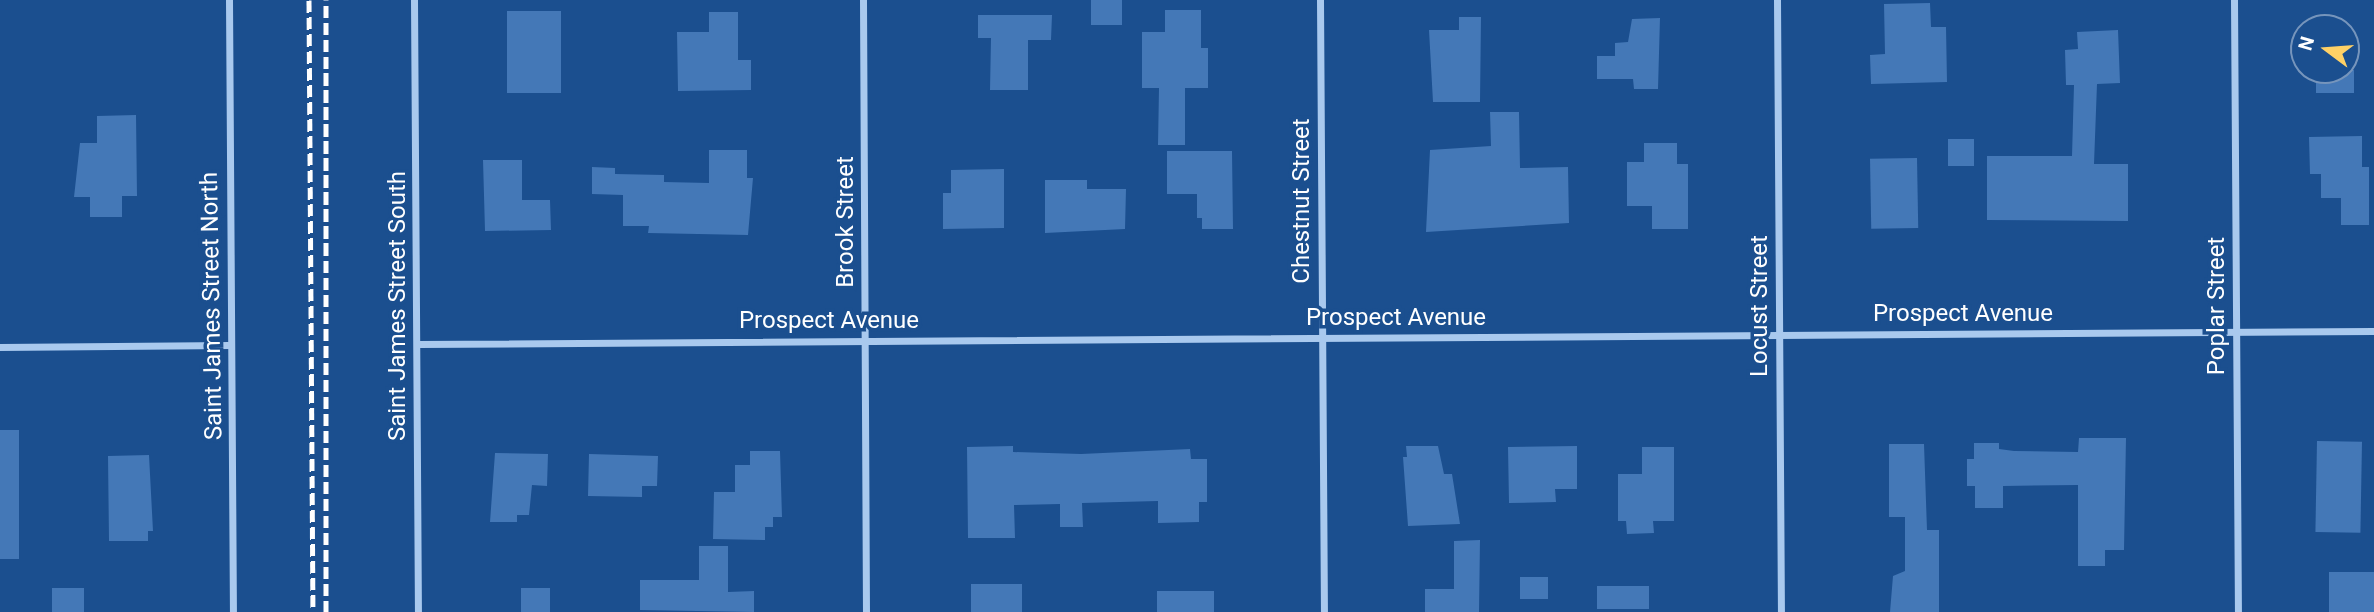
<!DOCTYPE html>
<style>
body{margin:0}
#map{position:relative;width:2374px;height:612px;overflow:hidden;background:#1b4f8f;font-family:Roboto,sans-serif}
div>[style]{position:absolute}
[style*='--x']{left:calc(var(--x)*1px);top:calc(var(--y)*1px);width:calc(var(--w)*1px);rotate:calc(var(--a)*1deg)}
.building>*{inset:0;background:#4478b7;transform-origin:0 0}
.street>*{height:7px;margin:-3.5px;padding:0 3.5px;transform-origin:3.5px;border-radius:3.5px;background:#a9c9ee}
.rail>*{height:5px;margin-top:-2.5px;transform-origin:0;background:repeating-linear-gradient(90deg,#fff 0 12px,transparent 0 17px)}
span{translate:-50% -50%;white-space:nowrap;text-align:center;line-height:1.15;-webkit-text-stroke:7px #1b4f8f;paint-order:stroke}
.street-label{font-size:24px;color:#fff}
.north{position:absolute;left:2290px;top:14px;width:70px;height:70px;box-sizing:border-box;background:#1b4f8f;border:2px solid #7695bc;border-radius:50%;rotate:286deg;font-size:19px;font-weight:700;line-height:28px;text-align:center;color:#fff}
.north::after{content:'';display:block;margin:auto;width:24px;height:32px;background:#ffd166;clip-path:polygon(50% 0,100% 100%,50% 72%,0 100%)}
</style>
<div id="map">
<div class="building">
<div style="left:1091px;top:0;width:31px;height:25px"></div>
<div style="clip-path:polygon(1930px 3px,1931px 27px,1946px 27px,1947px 82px,1871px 84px,1870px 55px,1885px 54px,1884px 4px)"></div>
<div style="clip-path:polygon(1165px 10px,1201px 10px,1201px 48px,1208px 48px,1208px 88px,1185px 88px,1185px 145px,1158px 145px,1159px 88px,1142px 88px,1142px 32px,1165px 32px)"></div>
<div style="left:507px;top:11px;width:54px;height:82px"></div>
<div style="clip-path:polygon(709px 12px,738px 12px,738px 60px,751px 60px,751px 90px,678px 91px,677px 32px,709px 32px)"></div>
<div style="clip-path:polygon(978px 15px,1052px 15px,1051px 40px,1028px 40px,1028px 90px,990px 90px,991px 38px,978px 38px)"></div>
<div style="clip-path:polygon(1459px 17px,1481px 17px,1480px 102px,1433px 102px,1429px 30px,1459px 30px)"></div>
<div style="clip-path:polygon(1660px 18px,1658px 89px,1634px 89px,1633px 79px,1597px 79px,1597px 56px,1615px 56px,1615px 43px,1628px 42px,1632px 19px)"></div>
<div style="clip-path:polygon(2118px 30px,2120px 83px,2097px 84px,2094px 164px,2128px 164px,2128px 221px,1987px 220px,1987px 156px,2072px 156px,2074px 85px,2066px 85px,2065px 50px,2078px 49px,2077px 32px)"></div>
<div style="left:2316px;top:70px;width:38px;height:23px"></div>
<div style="clip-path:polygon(1490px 112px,1519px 112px,1520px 168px,1568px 167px,1569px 223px,1426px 232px,1430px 150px,1491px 146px)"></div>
<div style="clip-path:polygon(136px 115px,137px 196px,122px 196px,122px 217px,90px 217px,90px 197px,74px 197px,80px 143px,97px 143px,97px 116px)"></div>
<div style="clip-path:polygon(2362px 136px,2362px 167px,2369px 167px,2369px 225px,2341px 225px,2341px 198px,2321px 198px,2321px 174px,2310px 174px,2309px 137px)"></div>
<div style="left:1948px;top:139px;width:26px;height:27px"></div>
<div style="clip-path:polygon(1644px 143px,1677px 143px,1677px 164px,1688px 164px,1688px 229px,1652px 229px,1652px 206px,1627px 206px,1627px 162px,1644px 162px)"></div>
<div style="clip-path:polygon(709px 150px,747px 150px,747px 178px,753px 178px,748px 235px,648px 233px,649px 226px,623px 226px,623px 195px,592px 194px,592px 167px,615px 168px,615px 174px,664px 175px,664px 182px,709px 183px)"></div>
<div style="clip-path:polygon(1167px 151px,1232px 151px,1233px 229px,1202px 229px,1202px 218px,1197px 218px,1197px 194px,1167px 194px)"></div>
<div style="left:1917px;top:158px;width:70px;height:47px;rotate:89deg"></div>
<div style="clip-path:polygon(483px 160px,522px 160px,522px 200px,550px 200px,551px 230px,485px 231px)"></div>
<div style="clip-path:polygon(1004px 169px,1004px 228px,943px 229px,943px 193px,951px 193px,951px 170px)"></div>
<div style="clip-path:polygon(1045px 180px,1087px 180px,1087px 189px,1126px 189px,1125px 229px,1045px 233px)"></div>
<div style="left:0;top:430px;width:19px;height:129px"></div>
<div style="clip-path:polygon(2079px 438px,2126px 438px,2124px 550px,2105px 550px,2105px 566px,2078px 566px,2078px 485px,2003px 486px,2003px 508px,1975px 508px,1975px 486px,1967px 486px,1967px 459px,1974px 459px,1974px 443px,1999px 443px,1999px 449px,2014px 451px,2078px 452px)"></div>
<div style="left:2317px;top:441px;width:45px;height:91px;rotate:1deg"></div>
<div style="clip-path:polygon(1889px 444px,1924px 444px,1927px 530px,1939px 530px,1939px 612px,1890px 612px,1893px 576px,1905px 571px,1905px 517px,1889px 517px)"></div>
<div style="clip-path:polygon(1013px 446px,1013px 452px,1081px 454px,1190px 449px,1191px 459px,1207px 459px,1207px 502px,1199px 502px,1199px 522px,1158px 523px,1158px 501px,1082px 503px,1083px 527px,1060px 527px,1060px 504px,1014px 505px,1015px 538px,968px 538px,967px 447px)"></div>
<div style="clip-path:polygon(1406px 446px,1438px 446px,1444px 474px,1452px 474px,1460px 524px,1408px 526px,1403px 457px,1407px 457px)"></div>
<div style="clip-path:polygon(1577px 446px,1577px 489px,1555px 489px,1556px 502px,1509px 503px,1508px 447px)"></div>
<div style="clip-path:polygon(1642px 447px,1674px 447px,1674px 521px,1653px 521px,1654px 533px,1627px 534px,1626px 521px,1618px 521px,1618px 474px,1642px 474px)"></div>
<div style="clip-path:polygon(750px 451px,780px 451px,782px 517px,773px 517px,773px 527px,765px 527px,765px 540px,713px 539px,714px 492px,735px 492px,735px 465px,750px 465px)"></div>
<div style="clip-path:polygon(495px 453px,548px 454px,547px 486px,532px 485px,529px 515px,517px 515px,517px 522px,490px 522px)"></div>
<div style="clip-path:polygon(589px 454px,658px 456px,657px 486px,642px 486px,642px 497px,588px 496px)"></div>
<div style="clip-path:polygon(149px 455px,153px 531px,148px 531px,148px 541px,109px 541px,108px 456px)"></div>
<div style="clip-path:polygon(1480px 540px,1479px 612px,1425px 612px,1425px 589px,1454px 589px,1454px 541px)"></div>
<div style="clip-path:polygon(699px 546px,728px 546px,728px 592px,754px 591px,754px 612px,640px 610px,640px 580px,699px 580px)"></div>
<div style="left:2329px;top:572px;width:45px;height:40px"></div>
<div style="left:1548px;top:577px;width:22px;height:28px;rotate:90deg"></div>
<div style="left:971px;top:584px;width:51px;height:28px"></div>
<div style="left:1597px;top:586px;width:52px;height:23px"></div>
<div style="left:52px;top:588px;width:32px;height:24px"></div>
<div style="left:521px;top:588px;width:29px;height:24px"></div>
<div style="left:1214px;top:591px;width:21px;height:57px;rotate:90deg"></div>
</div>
<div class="street">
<div style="--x:229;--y:0;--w:612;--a:89.63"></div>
<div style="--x:414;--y:0;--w:612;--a:89.63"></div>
<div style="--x:863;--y:0;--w:612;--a:89.72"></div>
<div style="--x:1320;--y:0;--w:612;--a:89.63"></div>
<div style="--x:1777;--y:0;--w:612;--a:89.63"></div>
<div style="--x:2234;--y:0;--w:612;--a:89.63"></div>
<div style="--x:418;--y:344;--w:1956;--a:-0.38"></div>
<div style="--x:0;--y:347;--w:230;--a:-0.5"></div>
</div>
<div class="rail">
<div style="--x:309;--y:0;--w:612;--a:89.63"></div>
<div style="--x:326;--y:612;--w:612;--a:-90"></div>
</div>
<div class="street-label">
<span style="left:1302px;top:201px;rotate:-90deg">Chestnut Street</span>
<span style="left:846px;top:222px;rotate:-90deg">Brook Street</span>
<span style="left:212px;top:306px;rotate:-91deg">Saint James Street North</span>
<span style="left:398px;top:306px;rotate:-90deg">Saint James Street South</span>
<span style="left:1760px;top:306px;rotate:-90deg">Locust Street</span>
<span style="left:2217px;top:306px;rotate:-90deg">Poplar Street</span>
<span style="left:1963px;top:314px">Prospect Avenue</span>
<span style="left:1396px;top:318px">Prospect Avenue</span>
<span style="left:829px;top:321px">Prospect Avenue</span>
</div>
<div class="north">N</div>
</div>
